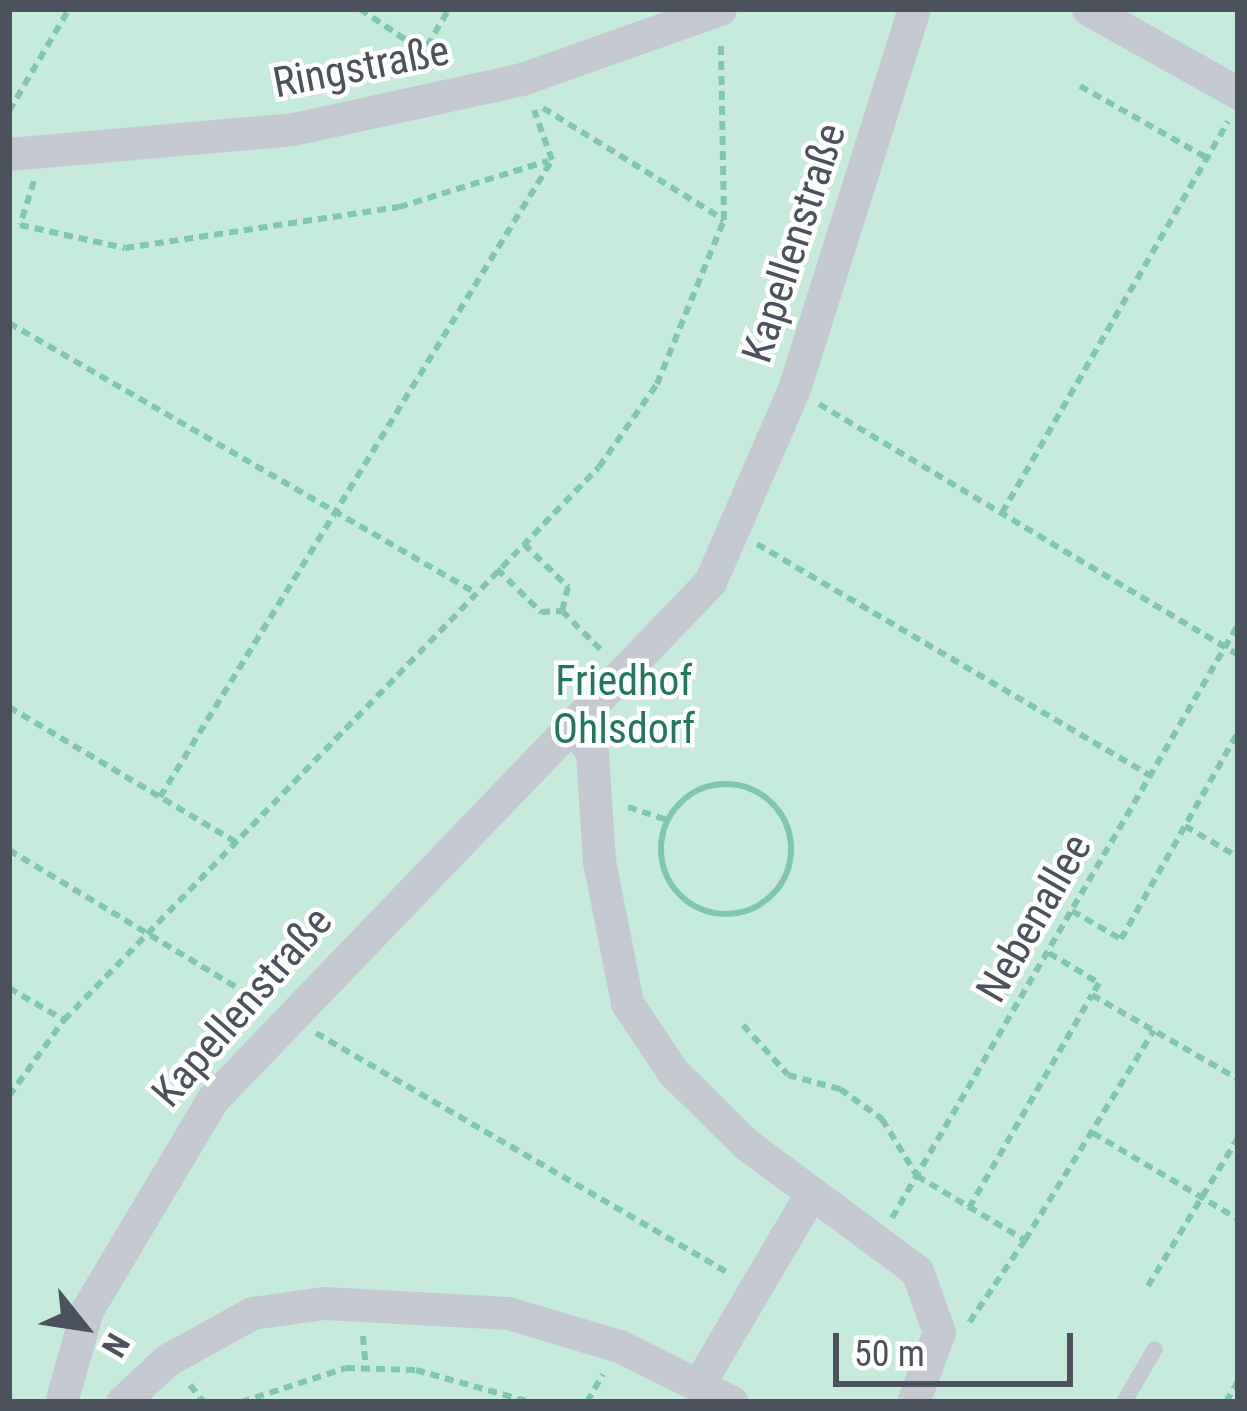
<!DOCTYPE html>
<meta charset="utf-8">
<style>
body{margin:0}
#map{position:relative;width:1247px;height:1411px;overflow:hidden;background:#f4f2f2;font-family:"Roboto Condensed",sans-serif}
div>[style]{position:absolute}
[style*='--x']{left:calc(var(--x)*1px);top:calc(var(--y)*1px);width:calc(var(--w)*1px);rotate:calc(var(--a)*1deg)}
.green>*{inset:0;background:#c6ebdc;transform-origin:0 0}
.path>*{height:6px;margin-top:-3px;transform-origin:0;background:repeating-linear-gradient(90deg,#81c6b1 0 9px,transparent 0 15px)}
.path>.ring{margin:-3px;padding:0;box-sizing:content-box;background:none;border:6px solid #81c6b1;border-radius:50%}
.lane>*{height:16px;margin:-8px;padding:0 8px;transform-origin:8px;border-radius:8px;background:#c4c9d1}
.street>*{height:33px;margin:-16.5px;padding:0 16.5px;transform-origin:16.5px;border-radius:16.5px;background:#c4c9d1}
span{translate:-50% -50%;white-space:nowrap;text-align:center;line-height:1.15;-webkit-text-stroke:9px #fff;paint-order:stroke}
.street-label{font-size:42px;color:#4b515d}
.park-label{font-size:42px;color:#22785e}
.frame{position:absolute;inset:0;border:12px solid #4b515d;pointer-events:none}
.north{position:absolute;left:24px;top:1267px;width:120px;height:120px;-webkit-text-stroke:9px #fff;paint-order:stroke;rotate:120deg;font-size:33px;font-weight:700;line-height:48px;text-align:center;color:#4b515d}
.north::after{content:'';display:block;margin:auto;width:42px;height:54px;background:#4b515d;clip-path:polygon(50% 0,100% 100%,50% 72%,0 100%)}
.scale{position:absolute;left:833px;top:1333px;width:240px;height:54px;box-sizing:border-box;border:6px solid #4b515d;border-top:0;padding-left:15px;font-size:36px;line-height:42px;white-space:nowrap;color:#4b515d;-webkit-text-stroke:9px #fff;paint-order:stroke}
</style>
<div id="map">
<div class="green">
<div style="left:9px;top:9px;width:1229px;height:1393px"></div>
</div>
<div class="path">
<div style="--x:360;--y:9;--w:97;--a:34"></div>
<div style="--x:427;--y:46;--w:43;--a:-59.3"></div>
<div style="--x:1080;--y:86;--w:150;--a:29.5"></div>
<div style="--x:543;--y:108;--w:213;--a:31.7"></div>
<div style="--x:9;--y:111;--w:118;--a:-59.5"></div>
<div style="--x:34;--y:181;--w:46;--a:107.7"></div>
<div style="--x:20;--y:225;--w:107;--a:12.4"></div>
<div style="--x:125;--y:248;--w:277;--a:-8.5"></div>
<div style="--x:399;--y:207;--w:156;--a:-17.2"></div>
<div style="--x:9;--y:323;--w:537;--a:30.05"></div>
<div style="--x:819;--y:404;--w:488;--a:30.9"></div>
<div style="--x:1002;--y:513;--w:452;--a:-60"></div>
<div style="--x:524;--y:544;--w:62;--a:44.3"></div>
<div style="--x:568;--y:587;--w:25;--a:104"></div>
<div style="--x:562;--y:611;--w:54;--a:45"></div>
<div style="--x:757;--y:544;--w:457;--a:30.5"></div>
<div style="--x:497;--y:569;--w:62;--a:44.3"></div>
<div style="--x:541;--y:612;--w:21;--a:-3"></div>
<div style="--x:9;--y:707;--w:265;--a:30.8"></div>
<div class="ring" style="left:661px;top:784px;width:124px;height:124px"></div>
<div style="--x:160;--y:797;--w:748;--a:-58.39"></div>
<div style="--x:552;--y:160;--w:53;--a:-109.8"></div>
<div style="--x:628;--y:807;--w:41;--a:18.4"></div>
<div style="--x:1185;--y:826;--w:61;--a:30.3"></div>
<div style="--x:9;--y:850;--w:297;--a:31.1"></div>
<div style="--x:1072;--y:911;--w:56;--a:29.7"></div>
<div style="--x:1121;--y:939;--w:238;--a:-60.5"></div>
<div style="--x:1049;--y:953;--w:58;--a:31"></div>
<div style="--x:1099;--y:983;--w:14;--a:120"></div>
<div style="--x:1092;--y:995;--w:168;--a:29.9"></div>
<div style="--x:9;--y:988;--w:64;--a:30.2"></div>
<div style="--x:743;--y:1025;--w:67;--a:48"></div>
<div style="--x:788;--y:1075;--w:54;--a:15.1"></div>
<div style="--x:840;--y:1089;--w:52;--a:35.5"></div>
<div style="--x:882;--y:1119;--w:67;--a:58.4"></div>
<div style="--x:917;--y:1176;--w:126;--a:30.7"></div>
<div style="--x:1025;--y:1240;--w:105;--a:124.1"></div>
<div style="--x:316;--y:1033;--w:479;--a:30.2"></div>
<div style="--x:9;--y:1096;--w:94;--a:-54.1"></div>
<div style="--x:64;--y:1020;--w:769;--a:-45.95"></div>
<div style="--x:599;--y:467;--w:101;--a:-55.1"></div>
<div style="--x:657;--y:384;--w:177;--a:-67.8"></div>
<div style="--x:724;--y:220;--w:180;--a:-91"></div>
<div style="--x:1093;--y:1133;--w:169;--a:30.7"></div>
<div style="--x:969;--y:1208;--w:246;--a:-60"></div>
<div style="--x:892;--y:1218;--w:687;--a:-59.74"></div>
<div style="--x:1025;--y:1240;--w:246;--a:-58.4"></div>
<div style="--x:1148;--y:1286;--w:173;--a:-58.7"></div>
<div style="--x:363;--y:1336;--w:33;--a:85"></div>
<div style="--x:190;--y:1385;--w:22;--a:51"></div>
<div style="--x:241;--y:1402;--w:110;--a:-17.9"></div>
<div style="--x:346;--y:1368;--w:70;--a:1.6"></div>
<div style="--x:416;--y:1370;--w:118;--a:15.7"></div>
<div style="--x:587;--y:1402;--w:32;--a:-60"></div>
<div style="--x:1226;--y:1402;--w:24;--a:-60"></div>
</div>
<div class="lane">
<div style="--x:1124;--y:1402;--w:61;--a:-59.7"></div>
</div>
<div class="street">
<div style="--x:1088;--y:9;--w:172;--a:29.2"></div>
<div style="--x:9;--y:154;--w:285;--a:-5"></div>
<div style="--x:293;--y:129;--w:234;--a:-12.3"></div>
<div style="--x:522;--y:79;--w:210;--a:-19.5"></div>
<div style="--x:575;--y:727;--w:31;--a:57"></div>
<div style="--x:592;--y:753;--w:108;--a:86.3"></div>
<div style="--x:599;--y:861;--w:145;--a:78.8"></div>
<div style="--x:627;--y:1003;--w:83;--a:56.3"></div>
<div style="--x:673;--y:1072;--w:103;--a:44.6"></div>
<div style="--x:746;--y:1144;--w:213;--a:36.6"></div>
<div style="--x:917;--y:1271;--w:65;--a:70.2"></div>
<div style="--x:939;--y:1332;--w:75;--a:110.4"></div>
<div style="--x:700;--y:1382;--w:217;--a:-59.5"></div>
<div style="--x:61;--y:1402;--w:96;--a:-74.2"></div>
<div style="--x:87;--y:1310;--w:244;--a:-59.2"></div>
<div style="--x:212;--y:1100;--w:719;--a:-46.13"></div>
<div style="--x:710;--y:582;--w:210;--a:-66.5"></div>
<div style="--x:794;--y:389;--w:398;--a:-72.5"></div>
<div style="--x:122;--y:1402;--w:62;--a:-43"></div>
<div style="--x:167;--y:1360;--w:97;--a:-28.9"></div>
<div style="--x:252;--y:1313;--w:73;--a:-7.9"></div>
<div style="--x:324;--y:1303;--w:184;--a:3.1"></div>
<div style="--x:508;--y:1313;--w:116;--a:16.6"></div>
<div style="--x:619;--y:1346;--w:126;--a:26.4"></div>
</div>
<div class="street-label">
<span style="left:361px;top:67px;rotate:-11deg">Ringstraße</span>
<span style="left:794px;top:243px;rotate:-72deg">Kapellenstraße</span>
<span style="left:1034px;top:918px;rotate:-60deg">Nebenallee</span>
<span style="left:242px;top:1007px;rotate:-49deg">Kapellenstraße</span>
</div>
<div class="park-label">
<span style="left:624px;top:705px">Friedhof<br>Ohlsdorf</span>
</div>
<div class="frame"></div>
<div class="north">N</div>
<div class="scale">50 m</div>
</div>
